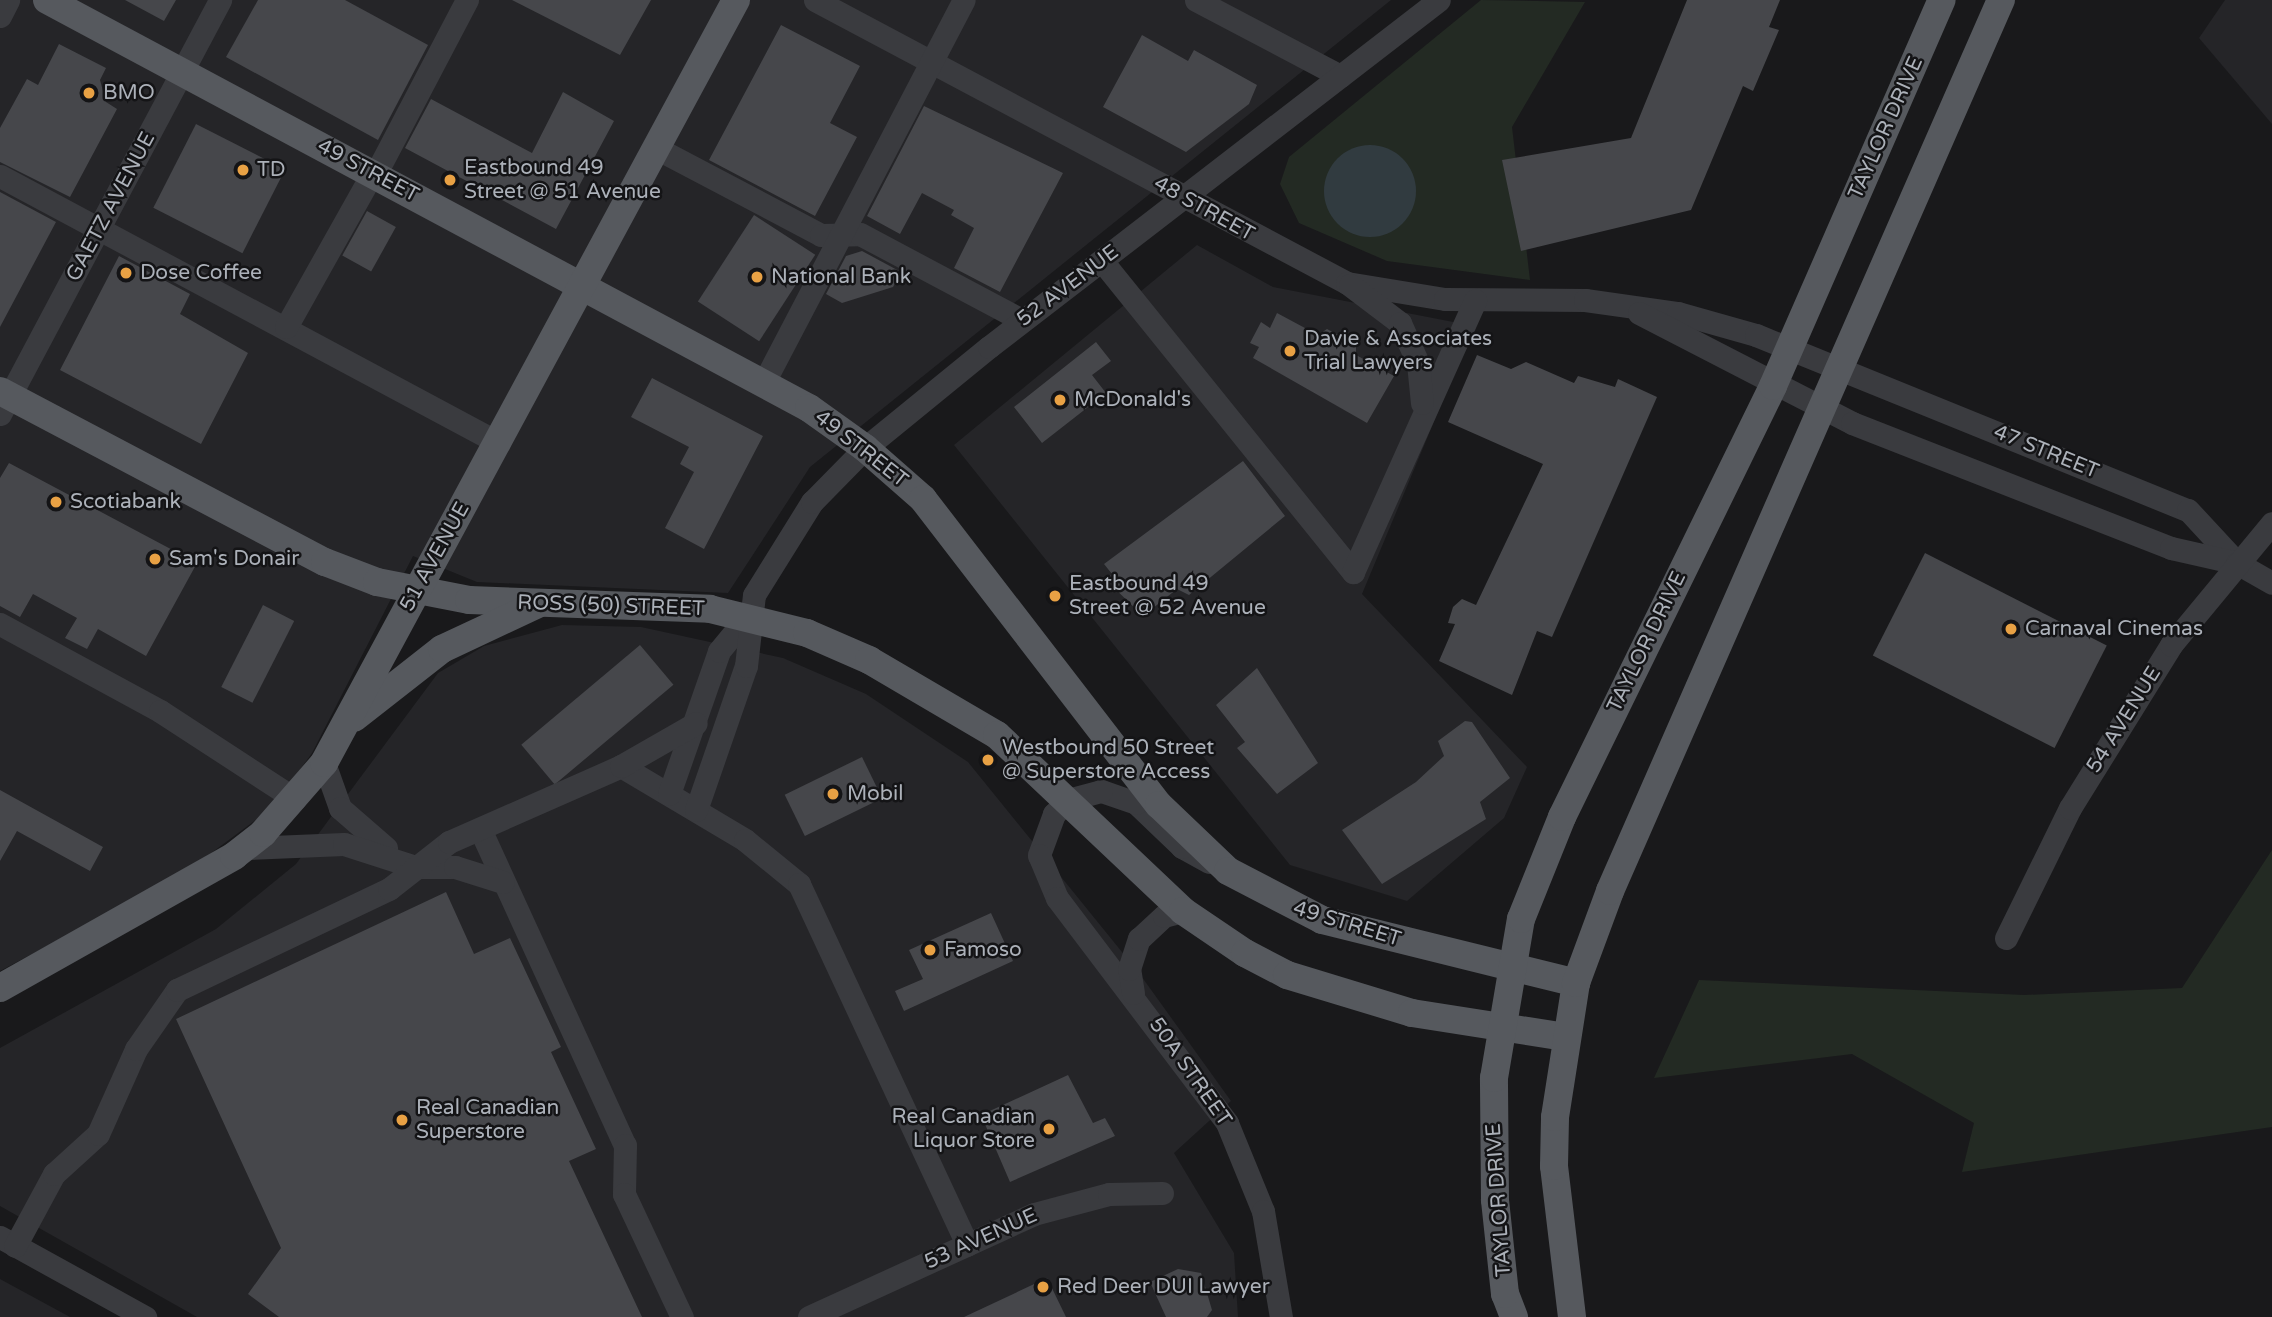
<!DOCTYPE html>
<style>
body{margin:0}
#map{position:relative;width:2272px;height:1317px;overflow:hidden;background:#19191b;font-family:"Varela Round",sans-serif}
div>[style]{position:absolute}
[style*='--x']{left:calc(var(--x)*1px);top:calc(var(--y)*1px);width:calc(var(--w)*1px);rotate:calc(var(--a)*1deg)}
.built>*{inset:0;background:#252528}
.green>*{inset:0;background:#232a23}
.water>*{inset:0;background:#313b40}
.round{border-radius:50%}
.building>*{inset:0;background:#46474b;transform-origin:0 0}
.minor>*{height:23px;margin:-11.5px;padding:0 11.5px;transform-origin:11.5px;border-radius:11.5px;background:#3a3b3f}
.major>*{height:28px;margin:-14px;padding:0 14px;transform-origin:14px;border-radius:14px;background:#56595e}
.dots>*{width:19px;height:19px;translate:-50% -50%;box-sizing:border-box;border:4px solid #141416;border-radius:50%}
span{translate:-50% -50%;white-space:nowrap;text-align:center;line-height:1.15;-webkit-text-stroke:5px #141416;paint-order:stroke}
.poi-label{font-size:21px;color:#acb1b9}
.left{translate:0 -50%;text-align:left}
.right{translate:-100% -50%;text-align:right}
.street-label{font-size:21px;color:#acb1b9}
</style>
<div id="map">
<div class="built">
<div style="clip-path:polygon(0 0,1391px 0,810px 467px,728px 593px,477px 582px,413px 556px,312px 753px,273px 807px,183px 874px,0 971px)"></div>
<div style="clip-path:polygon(2225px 0,2272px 0,2272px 124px,2199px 38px)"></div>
<div style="clip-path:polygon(1197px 245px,1273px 287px,1474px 326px,1362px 594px,1527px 767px,1504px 818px,1407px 901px,1290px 865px,954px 445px)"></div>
<div style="clip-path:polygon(562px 625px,641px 627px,783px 658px,866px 694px,968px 762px,1139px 973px,1231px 1101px,1174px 1153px,1234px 1253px,1238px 1317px,197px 1317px,0 1206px,0 1048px,216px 929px,296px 864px,438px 673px,484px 646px)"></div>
<div style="clip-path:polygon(0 1279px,70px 1317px,0 1317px)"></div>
</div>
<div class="green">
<div style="clip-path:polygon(1481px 0,1585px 2px,1512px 127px,1530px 280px,1387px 261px,1299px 223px,1280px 184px,1289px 157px)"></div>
<div style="clip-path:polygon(2272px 850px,2272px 1127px,1962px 1172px,1974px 1123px,1852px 1054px,1654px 1078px,1699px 980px,2024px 995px,2182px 988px)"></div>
</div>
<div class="water">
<div class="round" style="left:1324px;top:145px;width:92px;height:92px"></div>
</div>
<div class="building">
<div style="clip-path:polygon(125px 0,176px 0,164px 21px)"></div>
<div style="clip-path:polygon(258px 0,345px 0,428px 45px,378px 140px,226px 57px)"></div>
<div style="clip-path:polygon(512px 0,651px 0,620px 55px)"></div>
<div style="clip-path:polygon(1687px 0,1780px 0,1769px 27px,1779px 30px,1753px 91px,1743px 86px,1691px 210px,1521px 251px,1502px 160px,1631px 138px)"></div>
<div style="clip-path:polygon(781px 25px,860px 66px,830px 123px,857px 137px,815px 216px,709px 160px)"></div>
<div style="clip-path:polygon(1142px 35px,1188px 61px,1194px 50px,1257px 85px,1249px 104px,1186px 152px,1103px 107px)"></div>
<div style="clip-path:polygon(59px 44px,106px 68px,100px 80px,106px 102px,117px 109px,70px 197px,0 162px,0 128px,27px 79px,38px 85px)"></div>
<div style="clip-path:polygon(563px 92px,614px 121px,556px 229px,405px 148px,431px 99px,532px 153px)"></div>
<div style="clip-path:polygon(924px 106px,1063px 173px,1000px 292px,954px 268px,974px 228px,951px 215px,954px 210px,922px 193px,900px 234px,867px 216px)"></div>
<div style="left:196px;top:124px;width:100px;height:94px;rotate:27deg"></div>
<div style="clip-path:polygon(0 192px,56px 222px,0 327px)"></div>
<div style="left:367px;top:211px;width:33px;height:51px;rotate:29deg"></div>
<div style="left:754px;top:215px;width:73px;height:103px;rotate:33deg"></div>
<div style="clip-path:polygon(862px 251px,901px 272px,893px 287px,842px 303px,826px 294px,846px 256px)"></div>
<div style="clip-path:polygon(119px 256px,190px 294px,180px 314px,248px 353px,201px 444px,60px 370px)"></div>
<div style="clip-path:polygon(1277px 313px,1318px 335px,1327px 329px,1356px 344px,1356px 355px,1394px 376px,1367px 423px,1253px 358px,1259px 347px,1250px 343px,1261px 322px,1270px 328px)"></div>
<div style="clip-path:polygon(1096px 342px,1111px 361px,1092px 375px,1106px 393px,1042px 443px,1014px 407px)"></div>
<div style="clip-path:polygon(1477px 355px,1511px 369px,1526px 362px,1574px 383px,1578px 376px,1615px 387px,1618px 379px,1657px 397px,1552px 637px,1537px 631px,1512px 695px,1439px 661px,1455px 624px,1448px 623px,1453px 607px,1462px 599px,1476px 605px,1543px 464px,1448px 422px)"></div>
<div style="clip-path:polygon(652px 378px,763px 436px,704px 549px,665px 528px,694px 472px,680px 464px,689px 447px,631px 417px)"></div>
<div style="clip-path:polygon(1243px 461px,1285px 516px,1189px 595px,1177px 589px,1143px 616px,1106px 580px,1112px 574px,1104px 564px)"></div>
<div style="clip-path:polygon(9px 463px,197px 563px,146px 656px,98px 629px,87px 649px,65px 638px,77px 618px,33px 594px,20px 617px,0 606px,0 478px)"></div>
<div style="left:1925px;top:553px;width:204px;height:115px;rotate:27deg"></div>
<div style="left:263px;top:605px;width:35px;height:92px;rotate:27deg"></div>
<div style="left:640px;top:645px;width:52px;height:155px;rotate:50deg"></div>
<div style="clip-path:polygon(1257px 668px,1318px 763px,1277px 794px,1237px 748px,1245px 742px,1216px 705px)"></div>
<div style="clip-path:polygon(1465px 721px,1472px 722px,1510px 778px,1480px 802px,1486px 819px,1382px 884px,1342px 830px,1416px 782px,1444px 756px,1438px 741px)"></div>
<div style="left:862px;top:757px;width:46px;height:86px;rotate:64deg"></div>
<div style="clip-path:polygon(0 790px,103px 847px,90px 871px,17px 831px,0 861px)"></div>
<div style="clip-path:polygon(446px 892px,474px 954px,510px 938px,561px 1047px,551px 1052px,596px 1149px,569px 1161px,642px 1317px,279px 1317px,248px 1294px,281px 1248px,176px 1019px)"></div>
<div style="clip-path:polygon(991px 913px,1013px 961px,904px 1011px,895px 991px,923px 979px,909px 950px)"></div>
<div style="clip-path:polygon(1068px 1075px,1093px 1123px,1105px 1118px,1115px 1136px,1010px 1182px,981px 1115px)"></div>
<div style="clip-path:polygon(1178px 1269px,1201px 1273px,1212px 1310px,1207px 1317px,1166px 1317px,1150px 1282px)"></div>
<div style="clip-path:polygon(1047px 1278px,1066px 1317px,964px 1317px)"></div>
</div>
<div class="minor">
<div style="--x:815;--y:0;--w:603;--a:28.01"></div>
<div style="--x:1347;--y:283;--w:99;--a:9.3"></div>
<div style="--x:1445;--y:299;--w:140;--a:0.4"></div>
<div style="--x:1585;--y:300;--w:94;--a:8"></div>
<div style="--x:1678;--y:313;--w:81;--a:15.8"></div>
<div style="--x:1756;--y:335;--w:466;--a:22.1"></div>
<div style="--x:2188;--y:510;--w:72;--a:47.2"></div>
<div style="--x:1196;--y:0;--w:163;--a:27.8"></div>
<div style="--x:0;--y:16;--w:18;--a:-63"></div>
<div style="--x:658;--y:149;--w:184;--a:27.8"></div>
<div style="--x:821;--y:235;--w:39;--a:-1"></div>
<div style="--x:860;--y:234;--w:183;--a:28"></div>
<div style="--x:375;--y:175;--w:198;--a:-62.3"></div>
<div style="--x:0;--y:176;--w:566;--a:28.15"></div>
<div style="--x:1102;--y:261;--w:400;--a:51.1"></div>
<div style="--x:1353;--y:572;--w:298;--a:-65.8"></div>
<div style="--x:1350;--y:285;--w:63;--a:37.2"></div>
<div style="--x:1400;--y:323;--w:44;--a:65.8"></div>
<div style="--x:1418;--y:363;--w:40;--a:84.3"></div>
<div style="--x:1639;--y:313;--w:240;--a:27.3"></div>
<div style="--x:1852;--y:423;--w:343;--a:21.4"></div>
<div style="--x:2171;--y:548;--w:68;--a:12.8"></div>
<div style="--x:2237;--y:563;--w:40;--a:29.7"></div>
<div style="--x:286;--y:327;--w:176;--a:-60.7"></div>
<div style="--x:763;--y:384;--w:433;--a:-62.4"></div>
<div style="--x:0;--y:414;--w:469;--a:-62"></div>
<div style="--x:0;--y:624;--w:182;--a:28.5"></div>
<div style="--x:160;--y:711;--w:161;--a:33.1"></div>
<div style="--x:324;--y:763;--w:48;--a:70.4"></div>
<div style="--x:340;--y:808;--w:61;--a:41"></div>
<div style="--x:621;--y:766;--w:144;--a:30.8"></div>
<div style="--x:745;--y:840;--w:70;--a:39.2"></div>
<div style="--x:799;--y:884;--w:398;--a:65"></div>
<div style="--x:669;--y:794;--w:151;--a:-70.7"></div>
<div style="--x:719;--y:651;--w:44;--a:-50.5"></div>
<div style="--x:696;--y:810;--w:152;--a:-70.9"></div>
<div style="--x:746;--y:666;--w:71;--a:-83.6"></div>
<div style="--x:754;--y:595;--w:110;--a:-58.1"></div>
<div style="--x:812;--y:502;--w:76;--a:-45.5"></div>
<div style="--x:865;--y:448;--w:160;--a:-39.2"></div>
<div style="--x:989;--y:347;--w:568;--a:-37.64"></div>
<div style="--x:480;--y:829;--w:348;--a:65.4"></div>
<div style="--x:625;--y:1145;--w:49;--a:91.2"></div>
<div style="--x:624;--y:1194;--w:136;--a:64.8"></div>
<div style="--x:246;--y:848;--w:98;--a:-2.3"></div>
<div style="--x:344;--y:844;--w:75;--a:17.9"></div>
<div style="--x:415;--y:867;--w:40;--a:0"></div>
<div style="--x:455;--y:867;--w:50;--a:17.4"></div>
<div style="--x:1209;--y:862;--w:31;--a:-151"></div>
<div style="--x:1182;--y:847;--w:64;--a:-136.3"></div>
<div style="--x:1136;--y:803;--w:37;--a:-161"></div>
<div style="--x:1101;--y:791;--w:34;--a:165"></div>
<div style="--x:1068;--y:800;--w:20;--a:135"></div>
<div style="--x:1054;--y:814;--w:44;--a:110.1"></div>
<div style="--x:1039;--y:855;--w:47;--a:67.3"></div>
<div style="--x:1057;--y:898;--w:282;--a:52.9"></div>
<div style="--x:1227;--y:1123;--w:95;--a:67.8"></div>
<div style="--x:1263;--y:1211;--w:108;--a:80.4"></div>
<div style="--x:2006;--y:938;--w:145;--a:-63.8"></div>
<div style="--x:2070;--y:808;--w:192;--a:-58.2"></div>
<div style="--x:2171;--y:645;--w:158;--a:-50.4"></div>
<div style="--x:1133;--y:993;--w:24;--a:-99"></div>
<div style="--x:1129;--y:969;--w:32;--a:-72"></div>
<div style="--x:1139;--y:939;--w:34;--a:-43"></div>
<div style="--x:1164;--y:916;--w:20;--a:-15"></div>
<div style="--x:0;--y:1237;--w:166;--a:28.9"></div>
<div style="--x:15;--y:1246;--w:82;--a:-61.6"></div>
<div style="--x:54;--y:1174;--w:59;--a:-42.3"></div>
<div style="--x:98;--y:1134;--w:93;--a:-65.9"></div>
<div style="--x:136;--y:1049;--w:72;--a:-55.2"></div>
<div style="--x:177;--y:990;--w:235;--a:-25.5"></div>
<div style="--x:389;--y:889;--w:76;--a:-38.1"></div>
<div style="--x:449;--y:842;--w:188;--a:-23.8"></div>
<div style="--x:621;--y:766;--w:86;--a:-29.8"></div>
<div style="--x:809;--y:1317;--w:247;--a:-24.6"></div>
<div style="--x:1034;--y:1214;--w:78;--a:-14.9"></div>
<div style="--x:1109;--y:1194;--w:53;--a:-1.1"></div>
</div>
<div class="major">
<div style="--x:47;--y:0;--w:864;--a:28.17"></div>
<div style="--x:809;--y:408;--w:69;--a:35.5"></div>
<div style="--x:865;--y:448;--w:77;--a:41.3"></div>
<div style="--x:923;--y:499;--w:386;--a:52.4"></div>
<div style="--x:1159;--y:805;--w:95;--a:43.7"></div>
<div style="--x:1228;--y:871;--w:106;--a:27.5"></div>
<div style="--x:1322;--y:920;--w:262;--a:13.9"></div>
<div style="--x:0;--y:391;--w:367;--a:27.8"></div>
<div style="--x:325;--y:562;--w:56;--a:21"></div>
<div style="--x:377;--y:582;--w:94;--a:11.1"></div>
<div style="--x:469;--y:600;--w:241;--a:2.1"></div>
<div style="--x:710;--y:609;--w:100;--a:13.9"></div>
<div style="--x:807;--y:633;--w:68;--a:23.5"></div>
<div style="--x:869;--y:660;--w:148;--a:30.4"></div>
<div style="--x:997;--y:735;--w:256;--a:43.4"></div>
<div style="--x:1183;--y:911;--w:75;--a:34.1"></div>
<div style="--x:1245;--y:953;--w:47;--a:27.6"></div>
<div style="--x:1287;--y:975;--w:131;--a:16.9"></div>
<div style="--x:1412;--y:1013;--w:156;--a:8.9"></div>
<div style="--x:354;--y:718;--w:112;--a:-38.1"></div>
<div style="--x:442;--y:649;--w:104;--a:-25.1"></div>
<div style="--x:0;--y:988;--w:269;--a:-29.4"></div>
<div style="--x:234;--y:856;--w:37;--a:-38"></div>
<div style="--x:263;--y:833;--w:93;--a:-48.9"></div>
<div style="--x:324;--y:763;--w:867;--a:-61.63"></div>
<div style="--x:1514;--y:1317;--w:25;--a:-111"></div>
<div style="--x:1505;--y:1294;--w:95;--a:-96.1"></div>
<div style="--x:1495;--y:1200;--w:122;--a:-90.5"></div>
<div style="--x:1494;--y:1078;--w:161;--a:-80.4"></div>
<div style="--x:1521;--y:919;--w:110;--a:-68.1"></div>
<div style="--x:1562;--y:817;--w:480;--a:-63.9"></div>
<div style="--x:1773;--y:386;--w:421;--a:-66.4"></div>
<div style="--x:1572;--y:1317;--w:152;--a:-96.8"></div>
<div style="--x:1554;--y:1166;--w:49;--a:-88.8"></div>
<div style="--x:1555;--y:1117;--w:136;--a:-81.1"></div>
<div style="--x:1576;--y:983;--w:98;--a:-69.7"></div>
<div style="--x:1610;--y:891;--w:973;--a:-66.31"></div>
</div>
<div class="dots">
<div style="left:89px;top:93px;background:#e8a144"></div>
<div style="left:243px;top:170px;background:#e8a144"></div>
<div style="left:450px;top:180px;background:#e8a144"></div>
<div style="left:126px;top:273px;background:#e8a144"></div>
<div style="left:757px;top:277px;background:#e8a144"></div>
<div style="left:1290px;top:351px;background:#e8a144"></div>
<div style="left:1060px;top:400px;background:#e8a144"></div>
<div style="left:56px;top:502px;background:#e8a144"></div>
<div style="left:155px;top:559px;background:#e8a144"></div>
<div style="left:1055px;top:596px;background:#e8a144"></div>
<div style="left:2011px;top:629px;background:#e8a144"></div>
<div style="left:988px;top:760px;background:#e8a144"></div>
<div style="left:833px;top:794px;background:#e8a144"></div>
<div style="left:930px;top:950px;background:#e8a144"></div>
<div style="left:402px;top:1120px;background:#e8a144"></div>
<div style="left:1049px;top:1129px;background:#e8a144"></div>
<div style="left:1043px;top:1287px;background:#e8a144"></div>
</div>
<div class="poi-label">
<span class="left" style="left:103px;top:93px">BMO</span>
<span class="left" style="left:464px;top:180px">Eastbound 49<br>Street @ 51 Avenue</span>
<span class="left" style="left:257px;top:170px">TD</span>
<span class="left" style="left:140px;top:273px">Dose Coffee</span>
<span class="left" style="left:771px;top:277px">National Bank</span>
<span class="left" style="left:1304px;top:351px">Davie &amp; Associates<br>Trial Lawyers</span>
<span class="left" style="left:1074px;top:400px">McDonald's</span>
<span class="left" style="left:70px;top:502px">Scotiabank</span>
<span class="left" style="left:169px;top:559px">Sam's Donair</span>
<span class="left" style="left:1069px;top:596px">Eastbound 49<br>Street @ 52 Avenue</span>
<span class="left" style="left:2025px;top:629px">Carnaval Cinemas</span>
<span class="left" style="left:1002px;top:760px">Westbound 50 Street<br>@ Superstore Access</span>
<span class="left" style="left:847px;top:794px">Mobil</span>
<span class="left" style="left:944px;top:950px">Famoso</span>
<span class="left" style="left:416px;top:1120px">Real Canadian<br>Superstore</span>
<span class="right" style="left:1035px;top:1129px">Real Canadian<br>Liquor Store</span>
<span class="left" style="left:1057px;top:1287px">Red Deer DUI Lawyer</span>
</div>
<div class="street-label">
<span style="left:1886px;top:128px;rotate:-66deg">TAYLOR DRIVE</span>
<span style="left:368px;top:171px;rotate:28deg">49 STREET</span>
<span style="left:111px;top:207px;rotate:-62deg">GAETZ AVENUE</span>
<span style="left:1204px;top:209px;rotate:29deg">48 STREET</span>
<span style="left:1068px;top:286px;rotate:-37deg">52 AVENUE</span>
<span style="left:861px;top:449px;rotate:38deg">49 STREET</span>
<span style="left:2046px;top:452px;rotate:22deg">47 STREET</span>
<span style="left:435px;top:557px;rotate:-61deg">51 AVENUE</span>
<span style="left:611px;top:606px;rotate:2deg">ROSS (50) STREET</span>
<span style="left:1647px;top:642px;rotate:-64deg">TAYLOR DRIVE</span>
<span style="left:2124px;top:720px;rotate:-58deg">54 AVENUE</span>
<span style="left:1347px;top:924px;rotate:17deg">49 STREET</span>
<span style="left:1190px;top:1072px;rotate:55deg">50A STREET</span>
<span style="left:1499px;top:1200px;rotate:-94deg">TAYLOR DRIVE</span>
<span style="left:981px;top:1239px;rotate:-24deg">53 AVENUE</span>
</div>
</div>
